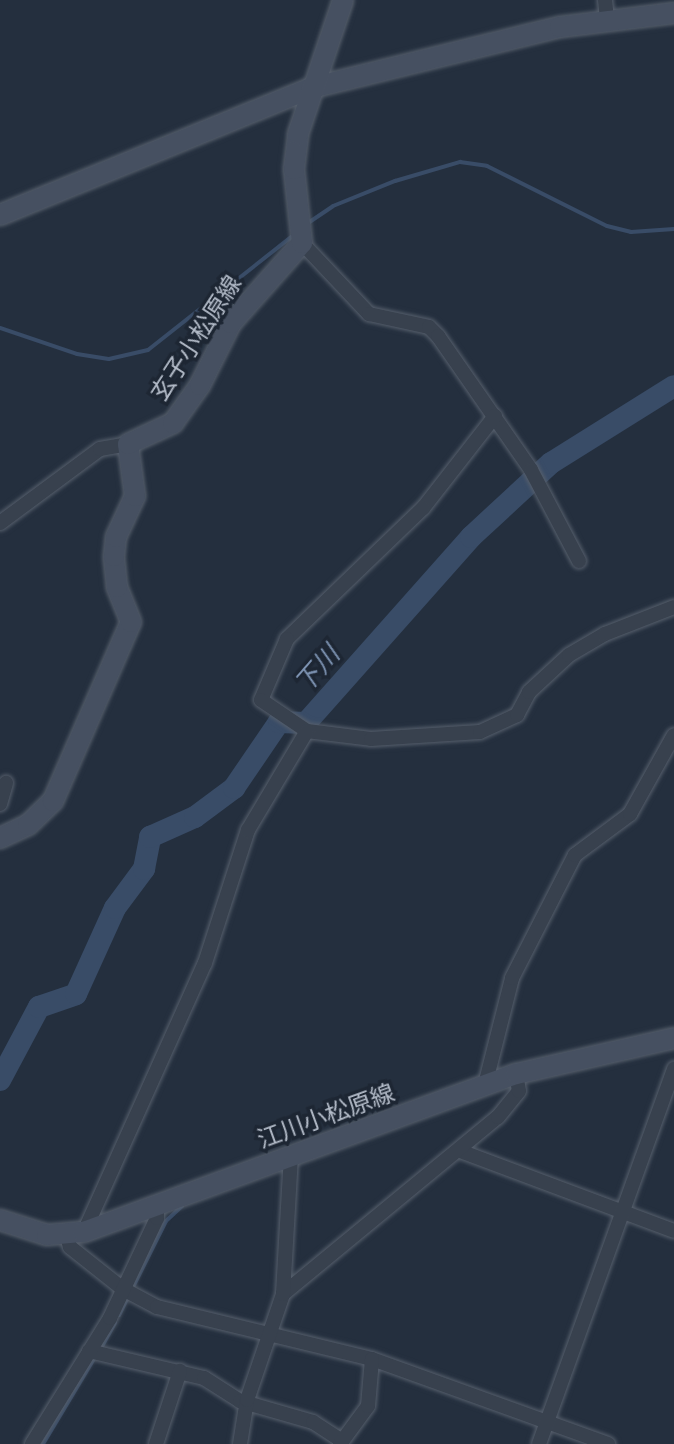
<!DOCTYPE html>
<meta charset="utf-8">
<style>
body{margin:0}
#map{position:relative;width:674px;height:1444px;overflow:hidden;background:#242f3e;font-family:Inter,"Noto Sans JP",sans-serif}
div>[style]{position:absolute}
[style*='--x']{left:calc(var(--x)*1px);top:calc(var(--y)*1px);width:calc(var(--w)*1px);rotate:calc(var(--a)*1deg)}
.stream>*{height:4px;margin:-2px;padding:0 2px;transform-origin:2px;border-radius:2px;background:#394c67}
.river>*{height:22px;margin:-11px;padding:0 11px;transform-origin:11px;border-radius:11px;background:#394c67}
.roads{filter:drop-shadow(0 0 2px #565f6c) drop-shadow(0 0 2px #565f6c)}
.street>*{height:14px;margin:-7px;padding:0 7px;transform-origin:7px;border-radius:7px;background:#38414e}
.secondary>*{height:20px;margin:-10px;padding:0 10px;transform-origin:10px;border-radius:10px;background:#465061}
span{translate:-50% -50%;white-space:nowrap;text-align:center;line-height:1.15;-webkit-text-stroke:7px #1d2633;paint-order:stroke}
.street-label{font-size:24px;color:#b4bcc9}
.water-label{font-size:26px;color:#7c92b1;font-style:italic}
</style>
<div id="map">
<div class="stream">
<div style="--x:308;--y:223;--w:30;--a:-34"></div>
<div style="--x:333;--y:206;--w:67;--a:-22"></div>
<div style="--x:395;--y:181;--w:68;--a:-16.3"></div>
<div style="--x:460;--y:162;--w:27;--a:8"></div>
<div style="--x:487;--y:166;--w:134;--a:26.6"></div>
<div style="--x:607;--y:226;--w:25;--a:14"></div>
<div style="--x:631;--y:232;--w:43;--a:-4"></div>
<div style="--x:0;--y:328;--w:81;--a:18.7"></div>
<div style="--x:77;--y:354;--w:32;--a:9"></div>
<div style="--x:109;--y:359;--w:40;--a:-13"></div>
<div style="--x:148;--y:350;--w:187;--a:-38.3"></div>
<div style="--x:119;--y:1315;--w:105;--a:-63.4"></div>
<div style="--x:166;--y:1221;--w:22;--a:-43"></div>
<div style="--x:100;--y:1350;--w:31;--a:-61"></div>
<div style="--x:43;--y:1444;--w:101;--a:-59.1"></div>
</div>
<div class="river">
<div style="--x:0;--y:1080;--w:83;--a:-61.9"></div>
<div style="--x:39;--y:1007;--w:39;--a:-19"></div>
<div style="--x:76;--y:994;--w:94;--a:-65.6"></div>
<div style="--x:115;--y:908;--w:49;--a:-53.4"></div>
<div style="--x:144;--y:869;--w:33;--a:-79"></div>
<div style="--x:150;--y:837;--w:49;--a:-24"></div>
<div style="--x:195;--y:817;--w:49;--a:-36.6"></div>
<div style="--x:234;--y:788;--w:80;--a:-55.7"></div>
<div style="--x:279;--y:722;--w:27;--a:2"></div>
<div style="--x:306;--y:723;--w:249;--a:-48.4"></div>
<div style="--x:471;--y:537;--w:109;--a:-42.8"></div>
<div style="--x:551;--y:463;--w:145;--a:-32"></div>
</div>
<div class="roads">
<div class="street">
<div style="--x:605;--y:0;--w:20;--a:84"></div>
<div style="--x:302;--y:243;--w:98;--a:46.7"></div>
<div style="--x:369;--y:314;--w:61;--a:12.2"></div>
<div style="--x:429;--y:327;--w:13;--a:45"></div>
<div style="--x:438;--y:336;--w:163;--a:55.2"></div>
<div style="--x:531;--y:470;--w:103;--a:62.2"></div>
<div style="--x:495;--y:416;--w:117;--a:128"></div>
<div style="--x:423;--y:508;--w:189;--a:136.1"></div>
<div style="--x:287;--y:639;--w:66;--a:113.1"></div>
<div style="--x:261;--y:700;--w:55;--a:34"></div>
<div style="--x:307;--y:731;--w:64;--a:7.1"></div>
<div style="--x:371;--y:739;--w:109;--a:-3.7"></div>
<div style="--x:480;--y:732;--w:41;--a:-24.7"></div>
<div style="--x:517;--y:715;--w:26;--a:-62"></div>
<div style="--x:529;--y:692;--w:54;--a:-42.8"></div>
<div style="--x:569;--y:655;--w:42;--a:-30.3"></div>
<div style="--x:605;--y:634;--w:74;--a:-21.4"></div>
<div style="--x:0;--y:523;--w:124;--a:-36.5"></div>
<div style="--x:100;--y:449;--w:28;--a:-10"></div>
<div style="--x:0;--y:804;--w:22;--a:-74"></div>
<div style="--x:485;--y:1085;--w:110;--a:-75.8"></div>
<div style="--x:512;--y:978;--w:138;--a:-62.9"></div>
<div style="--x:575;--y:855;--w:69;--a:-36.7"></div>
<div style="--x:630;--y:814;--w:90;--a:-60.9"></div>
<div style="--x:460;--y:1151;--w:228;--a:20.5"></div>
<div style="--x:84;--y:1232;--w:295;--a:-65.8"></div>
<div style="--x:205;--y:963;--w:140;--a:-72.1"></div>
<div style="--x:248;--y:830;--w:115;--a:-59.2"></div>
<div style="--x:67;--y:1236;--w:11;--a:75"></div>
<div style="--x:70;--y:1247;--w:68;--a:38.4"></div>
<div style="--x:123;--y:1289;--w:38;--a:28"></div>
<div style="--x:157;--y:1307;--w:221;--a:13.6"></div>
<div style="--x:372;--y:1359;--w:251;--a:19.8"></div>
<div style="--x:283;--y:1294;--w:278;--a:-39.5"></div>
<div style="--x:498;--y:1117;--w:33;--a:-51"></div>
<div style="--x:519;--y:1091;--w:17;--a:-100"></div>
<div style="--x:89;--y:1351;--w:118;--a:13.2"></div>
<div style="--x:204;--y:1378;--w:43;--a:32.6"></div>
<div style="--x:240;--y:1401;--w:76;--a:16"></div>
<div style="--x:313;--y:1422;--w:35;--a:33"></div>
<div style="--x:32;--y:1444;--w:148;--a:-58.2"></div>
<div style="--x:110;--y:1318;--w:110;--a:-64.8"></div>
<div style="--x:157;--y:1218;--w:11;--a:-90"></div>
<div style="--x:156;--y:1444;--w:77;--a:-71.8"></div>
<div style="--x:240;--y:1444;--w:45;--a:-81"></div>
<div style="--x:247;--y:1400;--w:112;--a:-71.2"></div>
<div style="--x:283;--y:1294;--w:138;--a:-86.7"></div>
<div style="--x:340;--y:1444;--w:47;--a:-53.6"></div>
<div style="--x:368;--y:1406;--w:47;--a:-85.1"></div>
<div style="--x:539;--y:1444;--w:399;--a:-70.2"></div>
</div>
<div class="secondary">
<div style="--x:0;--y:215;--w:336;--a:-22.2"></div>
<div style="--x:311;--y:88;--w:256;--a:-13.8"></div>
<div style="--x:560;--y:27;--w:115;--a:-7"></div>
<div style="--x:0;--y:838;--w:31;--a:-25"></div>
<div style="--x:28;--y:825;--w:35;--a:-44"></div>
<div style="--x:53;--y:801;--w:195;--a:-66.5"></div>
<div style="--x:131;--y:622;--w:38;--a:-112"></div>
<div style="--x:117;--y:587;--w:31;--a:-96"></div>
<div style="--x:114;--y:556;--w:19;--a:-84"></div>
<div style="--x:116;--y:537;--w:45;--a:-65.1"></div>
<div style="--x:135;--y:496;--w:52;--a:-97.7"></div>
<div style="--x:128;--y:444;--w:50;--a:-25"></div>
<div style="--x:173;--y:423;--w:47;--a:-54.6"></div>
<div style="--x:200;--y:385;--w:69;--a:-63.4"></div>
<div style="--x:231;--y:323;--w:107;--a:-48.4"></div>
<div style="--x:302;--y:243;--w:74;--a:-96.2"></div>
<div style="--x:294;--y:169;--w:35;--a:-83"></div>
<div style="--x:298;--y:134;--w:141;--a:-71.4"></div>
<div style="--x:0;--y:1220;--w:49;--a:17.7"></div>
<div style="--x:47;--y:1235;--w:37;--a:-5"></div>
<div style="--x:84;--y:1232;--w:460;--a:-20.1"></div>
<div style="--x:516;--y:1074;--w:162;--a:-12.8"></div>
</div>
</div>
<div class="street-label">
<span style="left:196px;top:338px;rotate:-57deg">玄子小松原線</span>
<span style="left:326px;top:1116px;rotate:-20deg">江川小松原線</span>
</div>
<div class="water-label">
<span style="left:317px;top:669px;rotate:-49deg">下川</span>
</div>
</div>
